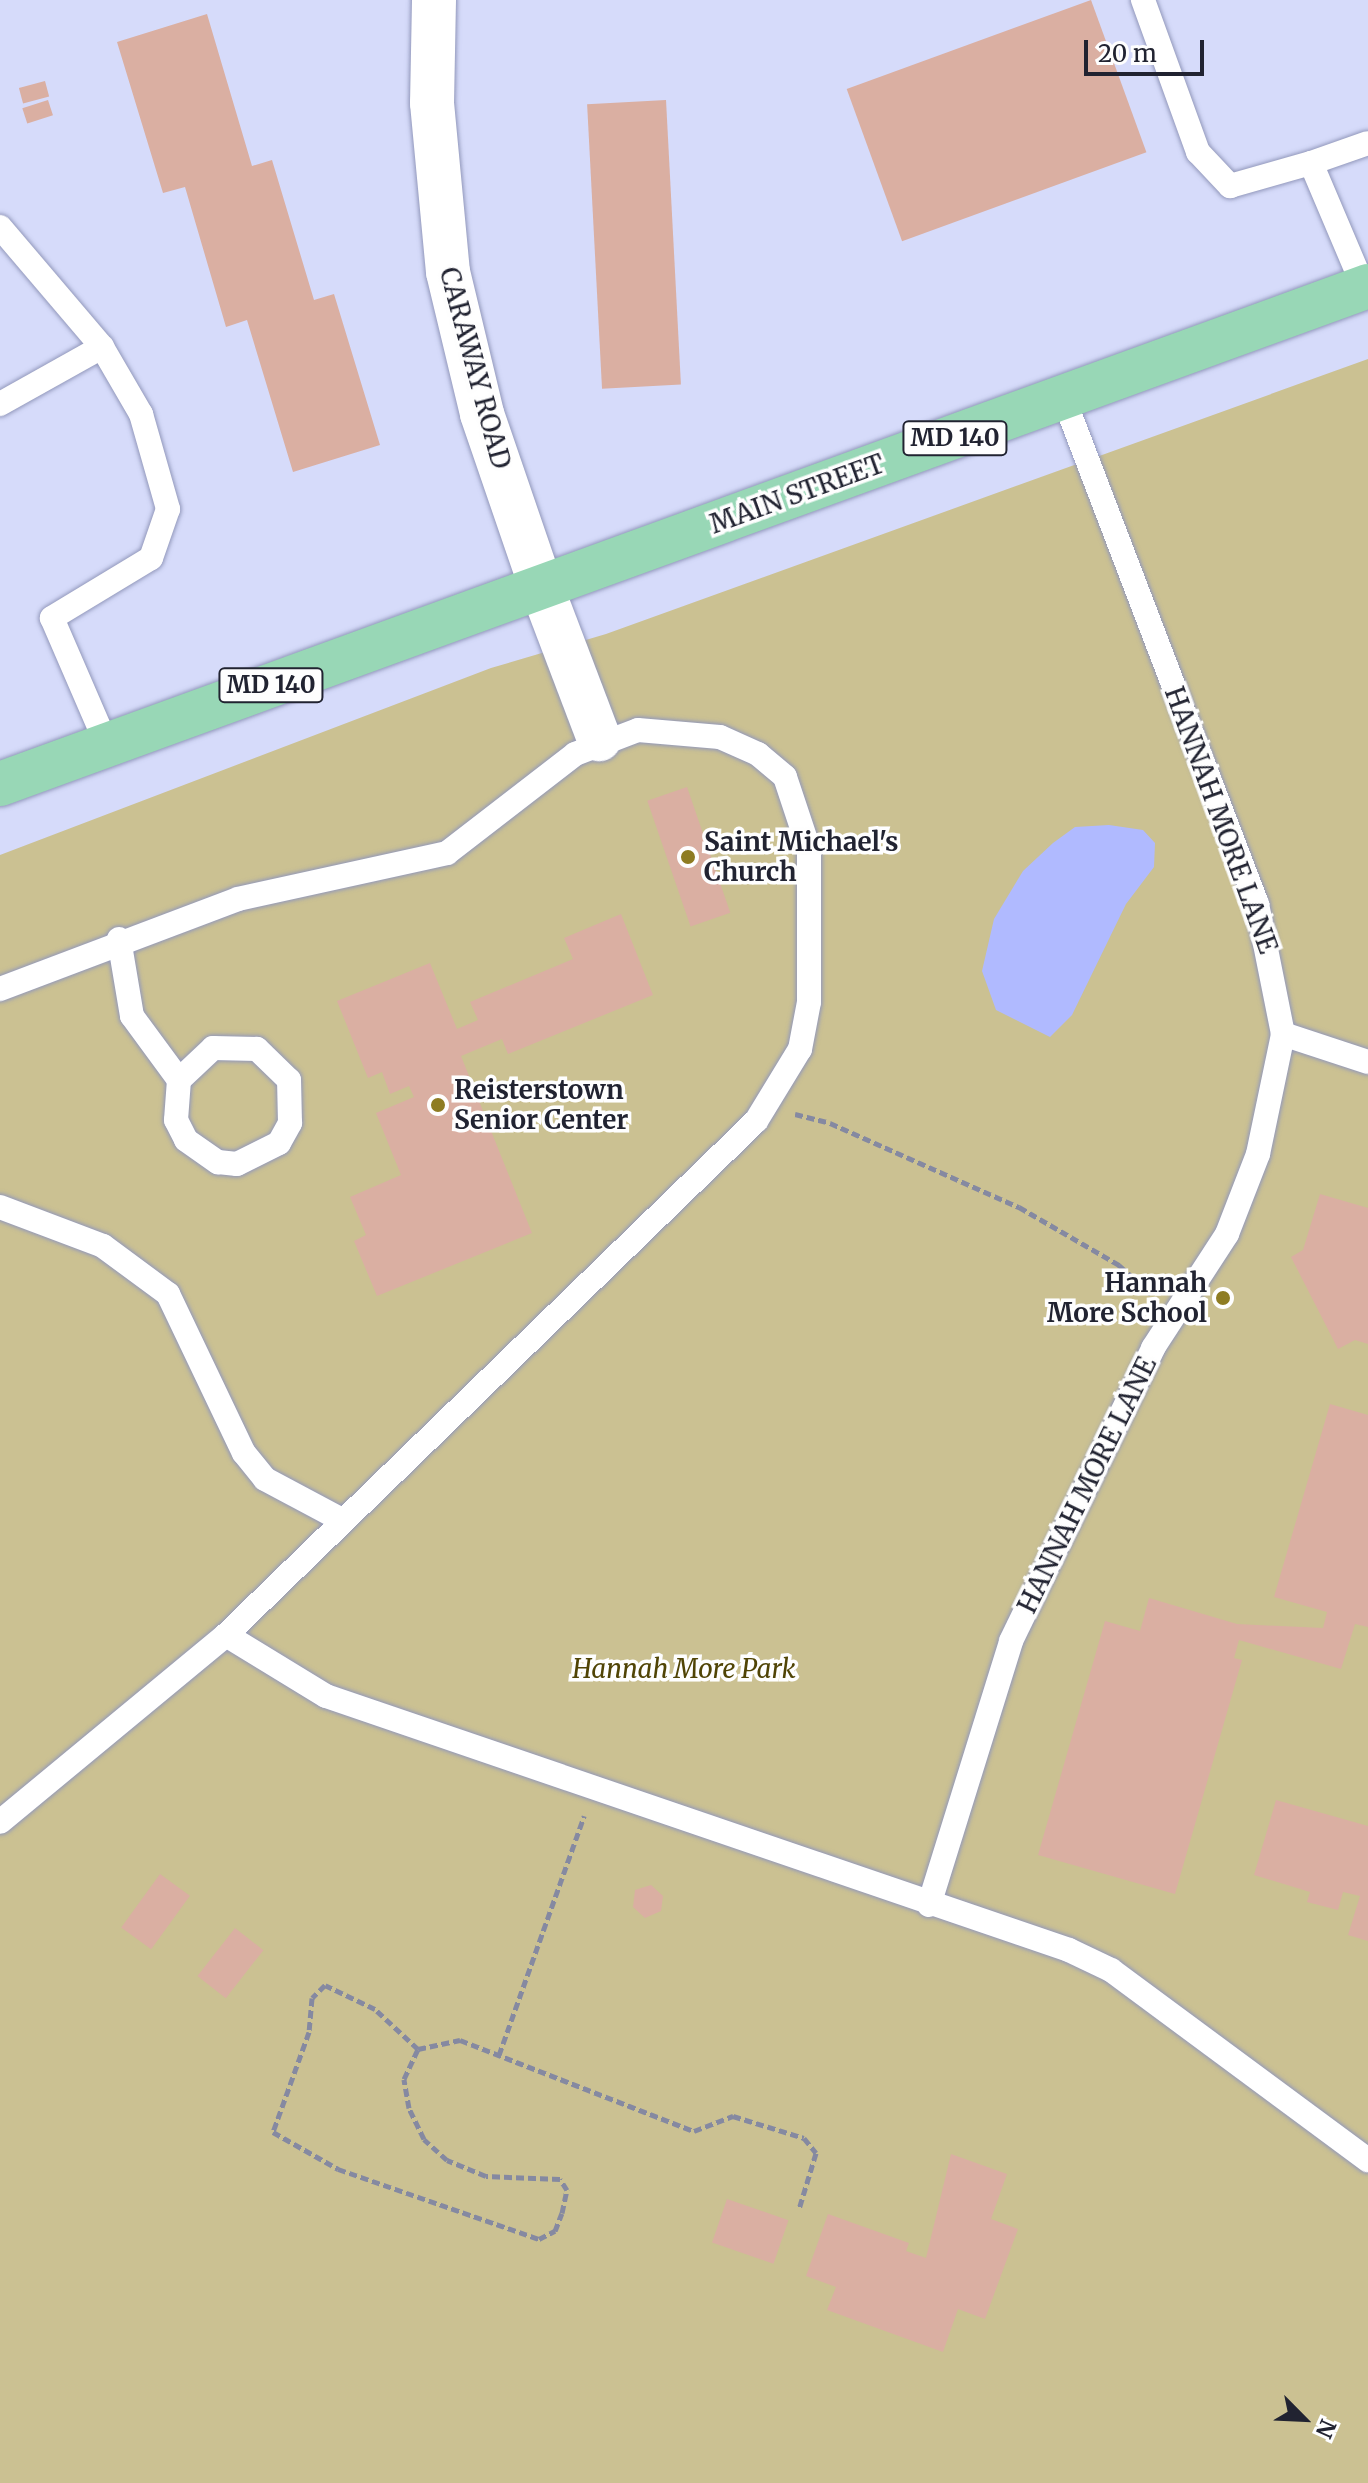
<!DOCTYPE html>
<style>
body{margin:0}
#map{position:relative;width:1368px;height:2483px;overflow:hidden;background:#d6dbfa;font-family:Merriweather,serif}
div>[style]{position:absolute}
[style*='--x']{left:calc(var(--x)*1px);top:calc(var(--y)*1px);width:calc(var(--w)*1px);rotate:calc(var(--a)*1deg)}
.green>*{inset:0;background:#cbc192}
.water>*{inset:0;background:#b0baff}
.building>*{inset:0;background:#daafa2;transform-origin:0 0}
.path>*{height:5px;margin-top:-2.5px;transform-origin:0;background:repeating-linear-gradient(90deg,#8589a1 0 8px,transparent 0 12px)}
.roads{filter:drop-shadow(0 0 2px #9298bb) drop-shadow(0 0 2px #9298bb)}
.service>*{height:24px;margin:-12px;padding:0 12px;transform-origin:12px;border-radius:12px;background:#fff}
.minor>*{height:44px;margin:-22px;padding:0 22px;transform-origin:22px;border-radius:22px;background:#fff}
.tertiary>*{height:44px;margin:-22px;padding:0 22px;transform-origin:22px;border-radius:22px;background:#fff}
.primary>*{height:44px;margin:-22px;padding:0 22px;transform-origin:22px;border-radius:22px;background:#98d7b6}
.dots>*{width:22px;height:22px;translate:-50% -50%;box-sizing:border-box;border:4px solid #fefefe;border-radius:50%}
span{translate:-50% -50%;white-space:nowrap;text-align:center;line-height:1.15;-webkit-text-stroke:7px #fefefe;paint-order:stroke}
.shield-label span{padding:2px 6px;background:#fefefe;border:2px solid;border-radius:6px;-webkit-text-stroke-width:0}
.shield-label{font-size:24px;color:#212331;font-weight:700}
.street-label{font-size:26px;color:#212331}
.poi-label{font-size:26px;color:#212331;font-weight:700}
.left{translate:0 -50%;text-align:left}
.right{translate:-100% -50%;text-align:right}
.park-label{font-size:26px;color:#504405;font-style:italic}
.north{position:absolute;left:1264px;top:2379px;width:80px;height:80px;-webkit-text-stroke:6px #fefefe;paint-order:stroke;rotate:114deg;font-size:22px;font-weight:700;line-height:32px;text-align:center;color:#212331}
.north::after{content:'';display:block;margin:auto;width:28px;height:36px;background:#212331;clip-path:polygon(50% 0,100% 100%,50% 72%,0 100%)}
.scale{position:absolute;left:1084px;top:40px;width:120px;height:36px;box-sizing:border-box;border:4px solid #212331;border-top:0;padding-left:10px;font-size:24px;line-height:28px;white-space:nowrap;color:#212331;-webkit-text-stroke:6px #fefefe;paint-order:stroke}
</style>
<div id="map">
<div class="green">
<div style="clip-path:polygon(1368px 359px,1368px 2483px,0 2483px,0 855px,491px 668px,606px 634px)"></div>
</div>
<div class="water">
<div style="clip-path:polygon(1109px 825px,1143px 830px,1155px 843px,1154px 867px,1126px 904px,1072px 1015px,1050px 1037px,996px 1010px,982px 971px,994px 919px,1023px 871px,1053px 843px,1075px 827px)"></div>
</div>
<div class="building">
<div style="left:1091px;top:0;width:162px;height:260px;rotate:70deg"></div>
<div style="clip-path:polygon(207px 14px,252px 166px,272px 160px,314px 300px,334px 294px,380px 445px,293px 472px,247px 320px,226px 327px,185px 187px,163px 193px,117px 42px)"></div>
<div style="left:45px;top:81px;width:16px;height:27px;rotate:75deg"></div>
<div style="left:48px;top:100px;width:16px;height:27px;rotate:72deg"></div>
<div style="left:666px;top:100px;width:285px;height:79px;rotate:87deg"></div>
<div style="left:687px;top:787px;width:133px;height:42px;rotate:71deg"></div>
<div style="clip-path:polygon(621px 914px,653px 995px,508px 1054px,502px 1039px,461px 1056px,532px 1233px,377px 1296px,354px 1241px,366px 1235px,350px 1197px,401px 1175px,376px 1113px,414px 1097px,409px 1086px,390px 1094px,382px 1072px,368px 1078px,337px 1001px,430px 963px,457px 1029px,478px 1020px,470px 1002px,573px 959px,564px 938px)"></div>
<div style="clip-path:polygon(1320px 1194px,1368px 1208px,1368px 1344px,1355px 1340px,1338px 1349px,1291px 1257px,1303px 1250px)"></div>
<div style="clip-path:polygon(1330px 1404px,1368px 1415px,1368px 1627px,1355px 1624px,1341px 1669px,1239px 1640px,1234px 1658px,1242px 1660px,1175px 1894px,1038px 1855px,1105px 1621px,1140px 1631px,1149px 1598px,1237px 1624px,1323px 1628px,1327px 1612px,1274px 1597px)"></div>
<div style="clip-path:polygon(1276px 1800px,1368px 1826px,1368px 1941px,1348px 1935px,1360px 1896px,1343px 1892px,1338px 1910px,1307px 1902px,1310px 1892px,1254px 1875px)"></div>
<div style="left:160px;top:1874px;width:37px;height:66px;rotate:36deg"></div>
<div style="clip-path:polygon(651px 1885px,663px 1896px,661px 1911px,645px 1918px,633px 1907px,635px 1890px)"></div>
<div style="left:235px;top:1928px;width:36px;height:61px;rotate:38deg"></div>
<div style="clip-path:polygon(951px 2154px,1007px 2174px,991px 2219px,1018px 2229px,985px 2319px,958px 2309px,943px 2352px,827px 2310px,836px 2287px,806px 2276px,828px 2214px,909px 2243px,906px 2251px,926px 2258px)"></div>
<div style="left:727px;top:2199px;width:65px;height:46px;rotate:19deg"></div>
</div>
<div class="path">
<div style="--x:795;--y:1114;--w:36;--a:14"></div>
<div style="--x:830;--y:1123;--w:207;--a:24"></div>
<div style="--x:1019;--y:1207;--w:116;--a:30.1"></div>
<div style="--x:1119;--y:1265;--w:43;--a:42.2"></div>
<div style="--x:418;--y:2049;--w:59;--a:-137.1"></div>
<div style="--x:375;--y:2009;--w:55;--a:-154.4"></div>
<div style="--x:325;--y:1985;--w:18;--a:135"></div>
<div style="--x:312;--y:1998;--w:34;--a:95"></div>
<div style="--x:309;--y:2032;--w:106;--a:109.8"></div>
<div style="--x:273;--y:2132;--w:75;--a:29.6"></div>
<div style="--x:338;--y:2169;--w:213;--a:19.2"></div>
<div style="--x:539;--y:2239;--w:18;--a:-27"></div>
<div style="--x:555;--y:2231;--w:19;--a:-69"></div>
<div style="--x:562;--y:2213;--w:24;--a:-78"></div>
<div style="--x:567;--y:2190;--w:13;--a:-122"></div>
<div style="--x:560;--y:2179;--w:74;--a:-177.7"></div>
<div style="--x:486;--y:2176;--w:42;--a:-157.7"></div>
<div style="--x:447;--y:2160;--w:31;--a:-138"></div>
<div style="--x:424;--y:2139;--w:34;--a:-116"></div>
<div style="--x:409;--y:2108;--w:29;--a:-100"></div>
<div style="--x:404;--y:2079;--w:33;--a:-65"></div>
<div style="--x:418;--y:2049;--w:43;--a:-12.1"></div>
<div style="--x:460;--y:2040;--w:251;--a:21.3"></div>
<div style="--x:694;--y:2131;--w:42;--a:-21"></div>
<div style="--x:733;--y:2116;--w:74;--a:17.2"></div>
<div style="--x:804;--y:2138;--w:19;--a:51"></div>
<div style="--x:816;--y:2153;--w:59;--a:106.9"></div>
<div style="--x:499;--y:2055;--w:254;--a:-70.4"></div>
</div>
<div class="roads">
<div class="service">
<div style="--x:1143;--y:0;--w:162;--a:70.1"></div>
<div style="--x:1198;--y:152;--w:47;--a:46.7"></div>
<div style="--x:1230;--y:186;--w:84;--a:-15.9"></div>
<div style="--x:1311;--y:163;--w:136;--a:67"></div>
<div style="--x:1311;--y:163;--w:60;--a:-19.3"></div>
<div style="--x:0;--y:227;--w:157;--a:49.6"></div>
<div style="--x:102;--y:347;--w:78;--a:59.8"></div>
<div style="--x:141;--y:414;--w:99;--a:74.1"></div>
<div style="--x:168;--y:509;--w:52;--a:109.1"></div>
<div style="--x:151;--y:558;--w:116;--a:148.8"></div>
<div style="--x:52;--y:618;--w:138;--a:66.6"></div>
<div style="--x:0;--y:404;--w:117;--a:-29.2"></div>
<div style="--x:119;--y:939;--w:78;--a:80.4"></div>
<div style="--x:132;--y:1016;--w:79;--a:53.7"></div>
<div style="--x:179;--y:1080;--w:40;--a:94.3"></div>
<div style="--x:176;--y:1120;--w:22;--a:63"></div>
<div style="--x:186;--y:1140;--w:39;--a:35"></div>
<div style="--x:218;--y:1162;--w:19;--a:6"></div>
<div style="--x:237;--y:1164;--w:47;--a:-26.6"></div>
<div style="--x:279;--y:1143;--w:23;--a:-61"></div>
<div style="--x:290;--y:1123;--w:43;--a:-91.3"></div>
<div style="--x:289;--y:1080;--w:45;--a:-135.9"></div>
<div style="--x:257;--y:1049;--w:44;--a:-178.7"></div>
<div style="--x:213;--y:1048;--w:47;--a:136.7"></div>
<div style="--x:0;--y:989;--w:254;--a:-20.7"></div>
<div style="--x:238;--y:899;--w:214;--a:-12.4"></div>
<div style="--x:447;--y:853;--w:162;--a:-37.7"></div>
<div style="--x:575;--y:754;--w:67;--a:-20.9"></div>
<div style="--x:638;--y:730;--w:82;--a:4.9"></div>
<div style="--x:720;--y:737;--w:42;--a:24.1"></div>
<div style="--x:758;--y:754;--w:35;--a:40"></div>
<div style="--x:785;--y:777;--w:76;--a:71.6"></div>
<div style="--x:809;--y:849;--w:153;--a:90"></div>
<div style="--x:809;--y:1002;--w:48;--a:100.8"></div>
<div style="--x:800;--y:1049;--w:84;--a:121.4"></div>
<div style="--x:756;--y:1121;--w:738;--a:135.88"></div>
<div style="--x:226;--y:1635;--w:293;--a:140.4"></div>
<div style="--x:1283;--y:1034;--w:89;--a:18.2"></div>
<div style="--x:0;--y:1207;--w:110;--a:20.7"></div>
<div style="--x:103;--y:1246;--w:81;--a:36.4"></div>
<div style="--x:168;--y:1294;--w:176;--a:64.5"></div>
<div style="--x:244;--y:1453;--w:33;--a:51"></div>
<div style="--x:265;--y:1479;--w:85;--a:28.1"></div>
<div style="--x:226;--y:1635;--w:117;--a:31.4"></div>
<div style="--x:326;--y:1696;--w:785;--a:18.87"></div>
<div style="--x:1069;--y:1950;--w:47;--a:25.5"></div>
<div style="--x:1111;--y:1970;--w:320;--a:36.5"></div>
<div style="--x:929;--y:1905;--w:276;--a:-72.7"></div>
<div style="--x:1011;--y:1641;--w:326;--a:-64.1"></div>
<div style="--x:1153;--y:1348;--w:136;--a:-57"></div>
<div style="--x:1227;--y:1234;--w:86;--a:-68.8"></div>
<div style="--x:1258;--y:1154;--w:123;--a:-78.2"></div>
<div style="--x:1283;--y:1034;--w:133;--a:-101.3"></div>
<div style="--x:1257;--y:904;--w:541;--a:-110.92"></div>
</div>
<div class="minor">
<div style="--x:541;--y:586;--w:164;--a:69.2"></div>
</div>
<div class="tertiary">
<div style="--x:434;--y:0;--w:103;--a:91.1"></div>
<div style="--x:432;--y:103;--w:170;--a:84.6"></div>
<div style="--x:448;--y:272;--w:146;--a:76.5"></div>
<div style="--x:482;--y:414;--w:182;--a:71.1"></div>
</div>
<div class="primary">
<div style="--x:0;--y:784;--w:1456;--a:-20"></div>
</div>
</div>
<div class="dots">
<div style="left:688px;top:857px;background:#8e7c22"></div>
<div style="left:438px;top:1105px;background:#8e7c22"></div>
<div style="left:1223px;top:1298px;background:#8e7c22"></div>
</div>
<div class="shield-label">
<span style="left:955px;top:438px">MD 140</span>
<span style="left:271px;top:685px">MD 140</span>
</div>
<div class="street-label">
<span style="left:475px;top:368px;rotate:75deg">CARAWAY ROAD</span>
<span style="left:797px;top:494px;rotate:-20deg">MAIN STREET</span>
<span style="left:1221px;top:820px;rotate:70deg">HANNAH MORE LANE</span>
<span style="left:1087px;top:1485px;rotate:-64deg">HANNAH MORE LANE</span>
</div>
<div class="poi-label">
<span class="left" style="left:704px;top:857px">Saint Michael's<br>Church</span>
<span class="left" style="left:454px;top:1105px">Reisterstown<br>Senior Center</span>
<span class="right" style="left:1207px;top:1298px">Hannah<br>More School</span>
</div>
<div class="park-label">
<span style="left:684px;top:1669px">Hannah More Park</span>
</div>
<div class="north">N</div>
<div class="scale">20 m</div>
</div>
